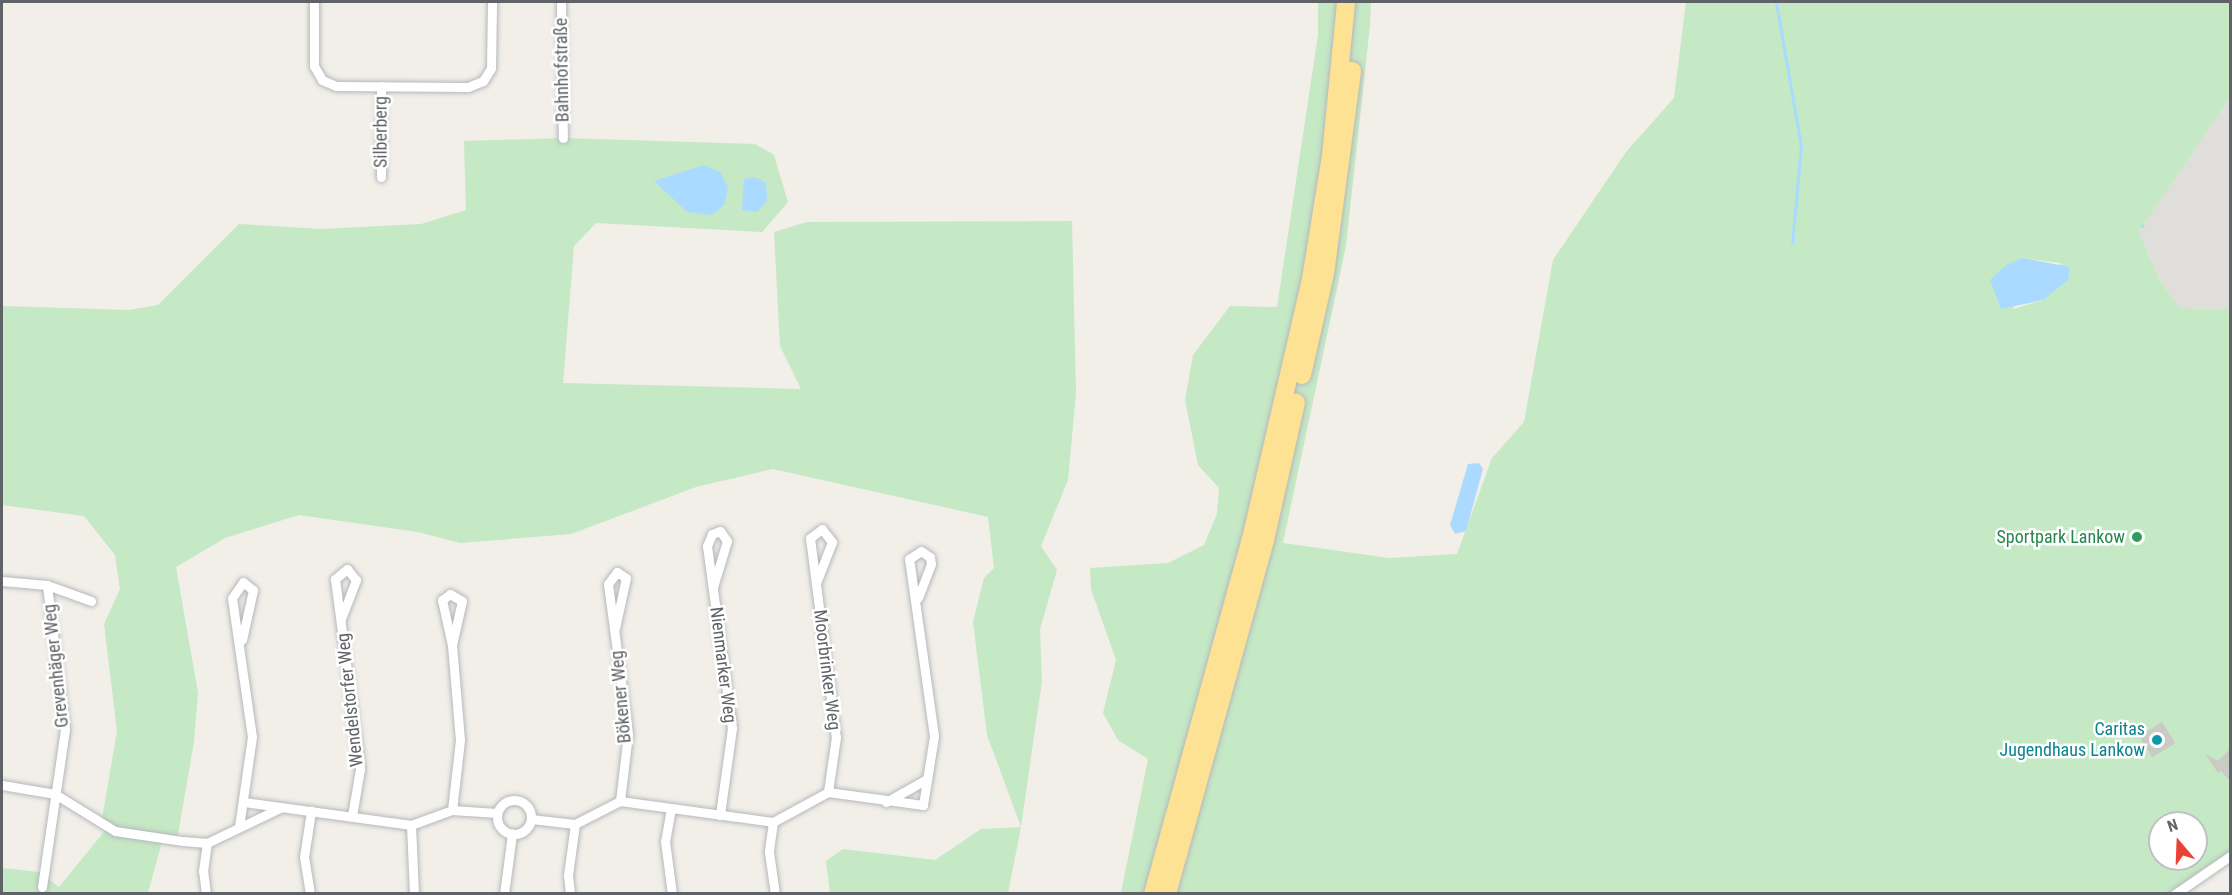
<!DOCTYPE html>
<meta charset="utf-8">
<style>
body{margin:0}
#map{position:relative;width:2232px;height:895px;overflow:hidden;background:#f1efe8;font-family:"Roboto Condensed",sans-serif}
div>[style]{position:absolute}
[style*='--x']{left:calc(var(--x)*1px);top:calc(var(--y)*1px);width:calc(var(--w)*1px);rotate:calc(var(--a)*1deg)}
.industrial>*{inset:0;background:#e0deda}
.green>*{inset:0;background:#c5e8c5}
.water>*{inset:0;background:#aadaff}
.stream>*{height:3px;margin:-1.5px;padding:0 1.5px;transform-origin:1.5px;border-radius:1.5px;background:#aadaff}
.building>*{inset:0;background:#cccac5;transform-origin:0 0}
.roads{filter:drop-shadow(0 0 2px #b5b8bc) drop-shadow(0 0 2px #b5b8bc)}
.street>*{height:9px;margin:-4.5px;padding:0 4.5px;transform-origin:4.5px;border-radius:4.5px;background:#fff}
.street>.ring{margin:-4.5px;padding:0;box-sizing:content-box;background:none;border:9px solid #fff;border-radius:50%}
.highway>*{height:18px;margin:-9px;padding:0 9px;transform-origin:9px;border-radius:9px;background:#fde293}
.dots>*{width:16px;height:16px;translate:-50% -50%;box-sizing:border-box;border:3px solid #fff;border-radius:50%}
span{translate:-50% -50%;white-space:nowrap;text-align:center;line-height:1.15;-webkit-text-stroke:5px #fff;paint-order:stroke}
.street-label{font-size:18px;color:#5f6368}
.leisure-label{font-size:18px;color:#27864d}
.right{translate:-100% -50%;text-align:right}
.culture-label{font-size:18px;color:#0d838f}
.frame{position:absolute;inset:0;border:3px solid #5f6368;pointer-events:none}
.north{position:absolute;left:2148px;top:811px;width:60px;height:60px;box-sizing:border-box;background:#fff;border:2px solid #bfc1c3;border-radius:50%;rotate:341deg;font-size:16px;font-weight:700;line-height:24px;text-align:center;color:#5f6368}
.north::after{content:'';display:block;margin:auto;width:21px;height:27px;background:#ea4335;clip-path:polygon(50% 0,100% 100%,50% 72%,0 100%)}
</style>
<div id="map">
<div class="industrial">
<div style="clip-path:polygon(2230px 97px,2230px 309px,2180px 308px,2160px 281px,2139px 232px)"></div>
</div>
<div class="green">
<div style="clip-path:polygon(evenodd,1318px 2px,1371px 2px,1370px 25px,1346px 246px,1283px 543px,1389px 558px,1457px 554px,1492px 458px,1524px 422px,1553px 260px,1626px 152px,1674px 98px,1686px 2px,2230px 2px,2230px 97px,2139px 232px,2160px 281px,2180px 308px,2230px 309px,2230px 856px,2175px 893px,1121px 893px,1148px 759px,1118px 740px,1103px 713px,1116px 660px,1091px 589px,1090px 568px,1168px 563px,1204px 545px,1217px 514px,1219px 488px,1198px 465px,1185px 400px,1193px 355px,1230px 306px,1277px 307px,1318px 35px,1318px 2px,2023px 258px,2061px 263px,2043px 300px,2013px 309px,2023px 258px,1318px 2px,2160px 823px,2196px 823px,2196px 859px,2160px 859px,2160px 823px)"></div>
<div style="clip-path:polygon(563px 138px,755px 144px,774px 155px,788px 202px,762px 232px,596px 223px,574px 246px,563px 383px,801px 389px,780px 346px,774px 232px,807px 222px,1072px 221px,1076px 393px,1068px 480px,1041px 546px,1057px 570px,1040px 629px,1042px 681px,1021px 827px,1008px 893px,830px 893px,826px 861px,843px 849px,935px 860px,981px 829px,1021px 827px,987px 735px,973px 622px,984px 578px,994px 568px,988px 517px,773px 469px,696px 487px,571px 534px,460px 543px,418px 532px,299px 515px,225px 538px,176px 567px,198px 693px,194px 742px,177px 840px,163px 838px,148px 893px,2px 893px,2px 868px,39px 872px,59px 887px,107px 828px,101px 825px,117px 731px,104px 624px,120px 589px,115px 555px,84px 516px,2px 505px,2px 306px,129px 310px,158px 305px,239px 224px,322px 229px,421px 224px,466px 210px,464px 141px)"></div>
</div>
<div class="water">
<div style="clip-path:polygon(704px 165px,720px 172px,728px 187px,725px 204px,712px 215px,687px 212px,654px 181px)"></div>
<div style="clip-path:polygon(755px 177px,766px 183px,767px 201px,757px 212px,742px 210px,744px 179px)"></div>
<div style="clip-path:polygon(2023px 258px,2070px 267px,2068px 280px,2043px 300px,2001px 309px,1990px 280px,2006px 265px)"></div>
<div style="clip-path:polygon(1479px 463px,1483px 469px,1466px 531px,1455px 534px,1450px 525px,1468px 464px)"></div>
</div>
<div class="stream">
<div style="--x:1776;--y:2;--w:146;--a:80.2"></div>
<div style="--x:1801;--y:146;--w:98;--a:95.2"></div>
<div style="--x:2142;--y:226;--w:1;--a:-45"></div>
</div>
<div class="building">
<div style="left:2162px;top:722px;width:25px;height:27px;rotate:58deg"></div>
<div style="clip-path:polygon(2230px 749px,2230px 781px,2221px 771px,2218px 773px,2205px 754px,2218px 761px)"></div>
</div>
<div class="roads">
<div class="street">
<div style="--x:314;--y:2;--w:64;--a:90"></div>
<div style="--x:314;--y:66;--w:16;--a:60"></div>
<div style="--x:322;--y:80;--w:15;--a:23"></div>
<div style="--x:336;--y:86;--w:132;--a:0.4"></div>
<div style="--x:468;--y:87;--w:16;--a:-22"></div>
<div style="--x:483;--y:81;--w:15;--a:-58"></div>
<div style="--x:491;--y:68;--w:66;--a:-89.1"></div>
<div style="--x:561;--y:2;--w:136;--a:89.2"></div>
<div style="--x:381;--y:177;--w:91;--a:-90"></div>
<div style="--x:2;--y:581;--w:45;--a:5.1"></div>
<div style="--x:47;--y:585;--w:47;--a:20"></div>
<div style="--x:816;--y:583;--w:44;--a:-68.7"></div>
<div style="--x:832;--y:542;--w:16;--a:-128"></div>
<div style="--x:822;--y:529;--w:15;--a:143"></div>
<div style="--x:810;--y:538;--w:201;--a:82.6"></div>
<div style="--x:836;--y:737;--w:56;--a:98.3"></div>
<div style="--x:713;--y:587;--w:48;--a:-73.1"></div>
<div style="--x:727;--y:541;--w:12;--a:-125"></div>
<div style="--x:720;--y:531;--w:9;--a:159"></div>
<div style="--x:712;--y:534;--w:13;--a:113"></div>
<div style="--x:707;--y:546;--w:184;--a:82.2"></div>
<div style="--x:732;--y:728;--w:88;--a:97.9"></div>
<div style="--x:341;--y:619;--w:42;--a:-69"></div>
<div style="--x:356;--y:580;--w:14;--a:-129"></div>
<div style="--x:347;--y:569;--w:16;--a:140"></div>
<div style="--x:335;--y:579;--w:192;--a:82.5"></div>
<div style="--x:360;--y:769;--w:48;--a:99.7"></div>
<div style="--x:615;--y:628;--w:51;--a:-77.6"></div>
<div style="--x:626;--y:578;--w:11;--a:-146"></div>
<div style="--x:617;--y:572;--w:15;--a:127"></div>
<div style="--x:608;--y:584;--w:151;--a:82.4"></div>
<div style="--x:628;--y:734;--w:67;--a:96.8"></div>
<div style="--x:452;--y:645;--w:45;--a:-77.2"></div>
<div style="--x:462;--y:601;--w:14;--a:-150"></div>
<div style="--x:450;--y:594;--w:10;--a:143"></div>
<div style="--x:442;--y:600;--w:46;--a:77.5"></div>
<div style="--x:452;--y:645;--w:95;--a:85.2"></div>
<div style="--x:460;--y:740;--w:70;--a:96.5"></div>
<div style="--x:2;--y:785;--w:54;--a:9.6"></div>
<div style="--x:55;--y:794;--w:70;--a:31.7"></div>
<div style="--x:115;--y:831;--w:69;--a:8.4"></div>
<div style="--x:183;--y:841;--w:24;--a:5"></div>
<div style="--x:207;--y:843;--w:81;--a:-25.6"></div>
<div class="ring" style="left:497px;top:800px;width:25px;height:25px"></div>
<div style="--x:244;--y:802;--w:169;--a:7.8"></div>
<div style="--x:411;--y:825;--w:44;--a:-20.1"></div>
<div style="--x:452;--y:810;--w:45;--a:3.8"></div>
<div style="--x:886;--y:802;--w:47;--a:-29.3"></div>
<div style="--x:671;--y:808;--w:34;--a:100"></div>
<div style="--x:665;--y:841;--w:53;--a:82.5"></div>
<div style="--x:531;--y:819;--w:44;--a:6.5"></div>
<div style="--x:575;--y:824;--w:51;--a:-27.1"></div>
<div style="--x:620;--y:801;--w:154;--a:7.8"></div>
<div style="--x:773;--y:822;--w:63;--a:-28.6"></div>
<div style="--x:828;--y:792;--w:96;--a:7.8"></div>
<div style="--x:923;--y:805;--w:70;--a:-80.9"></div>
<div style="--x:934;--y:736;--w:179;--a:-98"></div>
<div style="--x:909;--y:559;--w:14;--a:-34"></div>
<div style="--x:921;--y:551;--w:11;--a:34"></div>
<div style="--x:930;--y:557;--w:7;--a:82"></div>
<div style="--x:931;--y:564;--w:36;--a:111"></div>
<div style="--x:773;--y:822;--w:30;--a:98"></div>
<div style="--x:769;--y:852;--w:42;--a:81.9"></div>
<div style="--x:411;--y:825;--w:69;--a:87.5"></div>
<div style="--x:239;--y:827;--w:91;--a:-81.8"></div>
<div style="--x:252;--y:737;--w:140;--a:-98.2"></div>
<div style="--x:232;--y:598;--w:19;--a:-55"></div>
<div style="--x:243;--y:582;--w:13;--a:39"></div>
<div style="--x:253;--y:590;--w:51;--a:102.4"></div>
<div style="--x:42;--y:887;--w:159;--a:-81.7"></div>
<div style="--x:65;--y:730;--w:146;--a:-97.1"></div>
<div style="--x:206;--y:894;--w:23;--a:-97"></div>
<div style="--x:203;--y:871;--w:28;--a:-82"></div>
<div style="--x:310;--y:894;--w:37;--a:-99"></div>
<div style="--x:304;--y:857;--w:47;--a:-81.3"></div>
<div style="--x:504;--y:894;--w:61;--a:-82.4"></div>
<div style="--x:570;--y:894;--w:19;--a:-96"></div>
<div style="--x:568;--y:875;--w:51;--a:-82.2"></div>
<div style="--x:2175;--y:894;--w:67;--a:-34.6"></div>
</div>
<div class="highway">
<div style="--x:1302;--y:375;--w:104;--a:-77.2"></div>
<div style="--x:1325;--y:274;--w:205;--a:-82.4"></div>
<div style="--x:1153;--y:894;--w:368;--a:-74.6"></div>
<div style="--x:1251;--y:539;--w:267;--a:-77"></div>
<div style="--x:1311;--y:279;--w:125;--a:-80.8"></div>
<div style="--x:1331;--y:156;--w:155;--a:-84.4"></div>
<div style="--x:1167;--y:894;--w:367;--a:-74.5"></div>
<div style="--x:1265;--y:540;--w:141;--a:-77.3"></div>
</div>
</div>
<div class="dots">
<div style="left:2137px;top:537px;background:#2e9e5b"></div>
<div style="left:2157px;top:740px;background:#0f9aa8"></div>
</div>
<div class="street-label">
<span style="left:562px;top:70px;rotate:-91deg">Bahnhofstraße</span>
<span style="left:381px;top:132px;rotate:-90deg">Silberberg</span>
<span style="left:723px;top:665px;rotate:83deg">Nienmarker Weg</span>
<span style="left:56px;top:666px;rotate:-96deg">Grevenhäger Weg</span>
<span style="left:827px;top:670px;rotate:83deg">Moorbrinker Weg</span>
<span style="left:621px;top:697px;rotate:-95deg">Bökener Weg</span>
<span style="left:350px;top:700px;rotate:-96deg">Wendelstorfer Weg</span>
</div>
<div class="leisure-label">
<span class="right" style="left:2125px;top:537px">Sportpark Lankow</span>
</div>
<div class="culture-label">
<span class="right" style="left:2145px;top:740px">Caritas<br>Jugendhaus Lankow</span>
</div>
<div class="frame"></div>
<div class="north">N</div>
</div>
